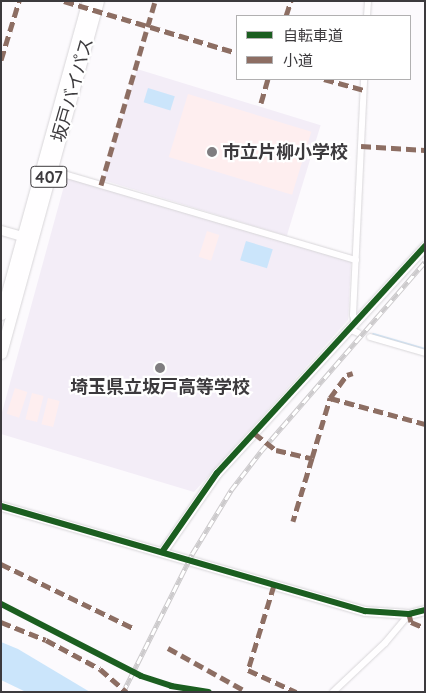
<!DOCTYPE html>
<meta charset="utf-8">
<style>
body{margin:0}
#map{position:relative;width:426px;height:693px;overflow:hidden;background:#fcfafd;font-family:Quicksand,"Noto Sans JP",sans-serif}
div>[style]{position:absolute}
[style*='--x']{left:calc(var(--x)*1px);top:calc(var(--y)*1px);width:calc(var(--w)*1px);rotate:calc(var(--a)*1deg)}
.built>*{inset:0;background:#f3edf7;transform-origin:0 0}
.green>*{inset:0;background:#feeeef;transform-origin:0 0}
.water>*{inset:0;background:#cbe5fb;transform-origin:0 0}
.stream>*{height:2.5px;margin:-1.25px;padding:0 1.25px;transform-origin:1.25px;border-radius:1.25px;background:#cbe5fb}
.roads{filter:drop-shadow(0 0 1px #d8d6d9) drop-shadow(0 0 1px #d8d6d9)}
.street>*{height:6px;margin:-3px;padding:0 3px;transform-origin:3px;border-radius:3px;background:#fffeff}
.secondary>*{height:9px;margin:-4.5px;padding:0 4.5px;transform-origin:4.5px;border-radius:4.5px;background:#fffeff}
.highway>*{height:11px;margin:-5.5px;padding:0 5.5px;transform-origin:5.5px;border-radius:5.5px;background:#fffeff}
.rail>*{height:4.5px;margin-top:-2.25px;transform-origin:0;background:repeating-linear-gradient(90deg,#fff 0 8px,#cccacc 0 16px);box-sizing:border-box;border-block:1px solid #cccacc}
.quiet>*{height:5px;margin-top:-2.5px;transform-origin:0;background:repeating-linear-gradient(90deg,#8d6e63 0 10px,transparent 0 15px)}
.cycleway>*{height:6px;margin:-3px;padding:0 3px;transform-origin:3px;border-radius:3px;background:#1b5e20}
.dots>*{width:14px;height:14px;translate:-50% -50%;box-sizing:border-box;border:2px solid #fff;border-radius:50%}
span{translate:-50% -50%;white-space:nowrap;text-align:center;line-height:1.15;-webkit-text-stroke:4.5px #fff;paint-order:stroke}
.shield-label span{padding:1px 4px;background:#fff;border:1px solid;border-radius:4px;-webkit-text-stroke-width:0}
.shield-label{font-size:16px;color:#3c3a3d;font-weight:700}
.street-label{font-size:18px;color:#3c3a3d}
.poi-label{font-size:18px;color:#3c3a3d;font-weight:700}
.left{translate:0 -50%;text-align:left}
.frame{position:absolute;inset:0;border:2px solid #3c3a3d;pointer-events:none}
.legend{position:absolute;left:236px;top:15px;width:175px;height:65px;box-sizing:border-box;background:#fff;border:1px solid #b1b0b1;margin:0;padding:6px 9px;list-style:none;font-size:15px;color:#3c3a3d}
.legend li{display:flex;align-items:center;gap:10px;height:25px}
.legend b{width:25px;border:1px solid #b1b0b1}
</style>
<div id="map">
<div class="built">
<div style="left:137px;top:69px;width:192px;height:116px;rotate:17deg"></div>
<div style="clip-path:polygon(67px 175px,351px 262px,348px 320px,194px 492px,1px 434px,1px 416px)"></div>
</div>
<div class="green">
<div style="left:188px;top:94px;width:129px;height:66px;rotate:17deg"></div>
<div style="left:207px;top:231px;width:13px;height:27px;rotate:18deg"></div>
<div style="left:15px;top:388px;width:13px;height:27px;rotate:18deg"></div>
<div style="left:32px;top:393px;width:12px;height:27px;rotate:14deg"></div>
<div style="left:48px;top:398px;width:12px;height:27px;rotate:14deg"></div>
</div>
<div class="water">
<div style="left:148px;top:88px;width:28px;height:15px;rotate:17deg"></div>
<div style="left:246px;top:241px;width:28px;height:20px;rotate:17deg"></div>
<div style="clip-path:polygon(1px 642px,18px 649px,90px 692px,26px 692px,1px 680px)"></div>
</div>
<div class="stream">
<div style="--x:373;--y:334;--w:54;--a:16.1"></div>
</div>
<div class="roads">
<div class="street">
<div style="--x:367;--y:16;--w:15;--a:-86"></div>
<div style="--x:50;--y:170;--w:319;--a:16.4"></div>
<div style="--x:355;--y:323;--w:8;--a:-104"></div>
<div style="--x:353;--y:315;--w:236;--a:-87.3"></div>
<div style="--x:349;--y:329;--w:10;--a:24"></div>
<div style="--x:370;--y:337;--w:57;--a:16.2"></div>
<div style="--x:333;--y:692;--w:71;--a:-43.3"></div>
<div style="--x:385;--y:643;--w:38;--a:-50"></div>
</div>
<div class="secondary">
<div style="--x:1;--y:230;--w:22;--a:16"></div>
<div style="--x:1;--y:506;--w:379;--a:16.1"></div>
<div style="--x:365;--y:611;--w:44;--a:3.9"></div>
<div style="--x:409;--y:614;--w:16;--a:-14"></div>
<div style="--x:162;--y:552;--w:96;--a:-55.2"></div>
<div style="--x:217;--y:473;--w:308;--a:-47.5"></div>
</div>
<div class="highway">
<div style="--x:1;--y:314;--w:325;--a:-74.5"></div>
<div style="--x:1;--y:353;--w:365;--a:-74.6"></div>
</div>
</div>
<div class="rail">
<div style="--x:123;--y:692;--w:154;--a:-63.4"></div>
<div style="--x:192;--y:554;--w:75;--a:-58.6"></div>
<div style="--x:231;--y:490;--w:49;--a:-52.4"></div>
<div style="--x:261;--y:451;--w:250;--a:-49.1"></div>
</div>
<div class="quiet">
<div style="--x:64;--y:1;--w:181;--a:16.7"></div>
<div style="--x:286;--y:16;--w:16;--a:-72"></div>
<div style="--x:1;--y:60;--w:62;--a:-73"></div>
<div style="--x:324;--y:79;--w:41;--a:15.4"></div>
<div style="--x:261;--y:103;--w:25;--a:-74"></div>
<div style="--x:361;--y:146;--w:64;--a:3.6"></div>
<div style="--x:101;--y:185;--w:192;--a:-73.6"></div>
<div style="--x:330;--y:398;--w:29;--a:-54"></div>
<div style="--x:347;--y:375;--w:6;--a:-18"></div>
<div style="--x:254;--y:433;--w:28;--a:38"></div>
<div style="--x:276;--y:450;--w:37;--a:13"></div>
<div style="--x:312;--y:458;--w:66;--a:106.8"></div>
<div style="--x:312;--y:458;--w:63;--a:-73.3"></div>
<div style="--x:330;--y:398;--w:98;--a:15.3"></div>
<div style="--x:1;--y:564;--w:149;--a:25.9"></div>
<div style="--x:274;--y:585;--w:89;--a:107"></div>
<div style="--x:248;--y:670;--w:53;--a:24.6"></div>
<div style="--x:409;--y:614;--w:8;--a:76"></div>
<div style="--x:411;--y:622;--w:15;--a:23"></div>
<div style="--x:1;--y:622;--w:48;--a:21.8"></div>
<div style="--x:46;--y:640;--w:61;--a:28.2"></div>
<div style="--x:100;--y:669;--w:35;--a:41"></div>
<div style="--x:168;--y:648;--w:90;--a:29.1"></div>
</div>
<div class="cycleway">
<div style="--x:1;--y:506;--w:379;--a:16.1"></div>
<div style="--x:365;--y:611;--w:44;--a:3.9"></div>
<div style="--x:409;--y:614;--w:16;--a:-14"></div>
<div style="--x:162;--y:552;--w:96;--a:-55.2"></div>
<div style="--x:217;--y:473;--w:308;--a:-47.5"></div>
<div style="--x:1;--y:604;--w:157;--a:27.2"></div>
<div style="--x:141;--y:676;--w:32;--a:18"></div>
<div style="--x:171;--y:686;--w:38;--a:9"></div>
</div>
<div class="dots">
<div style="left:212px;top:152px;background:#7f7d80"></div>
<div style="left:160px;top:368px;background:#7f7d80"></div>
</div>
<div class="shield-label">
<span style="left:49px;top:177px">407</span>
</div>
<div class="street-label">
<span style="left:73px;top:90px;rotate:-74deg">坂戸バイパス</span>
</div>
<div class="poi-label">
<span class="left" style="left:222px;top:152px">市立片柳小学校</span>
<span style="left:160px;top:387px">埼玉県立坂戸高等学校</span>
</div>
<div class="frame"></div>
<ul class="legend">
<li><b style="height:6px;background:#1b5e20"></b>自転車道</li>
<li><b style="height:6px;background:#8d6e63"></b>小道</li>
</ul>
</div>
